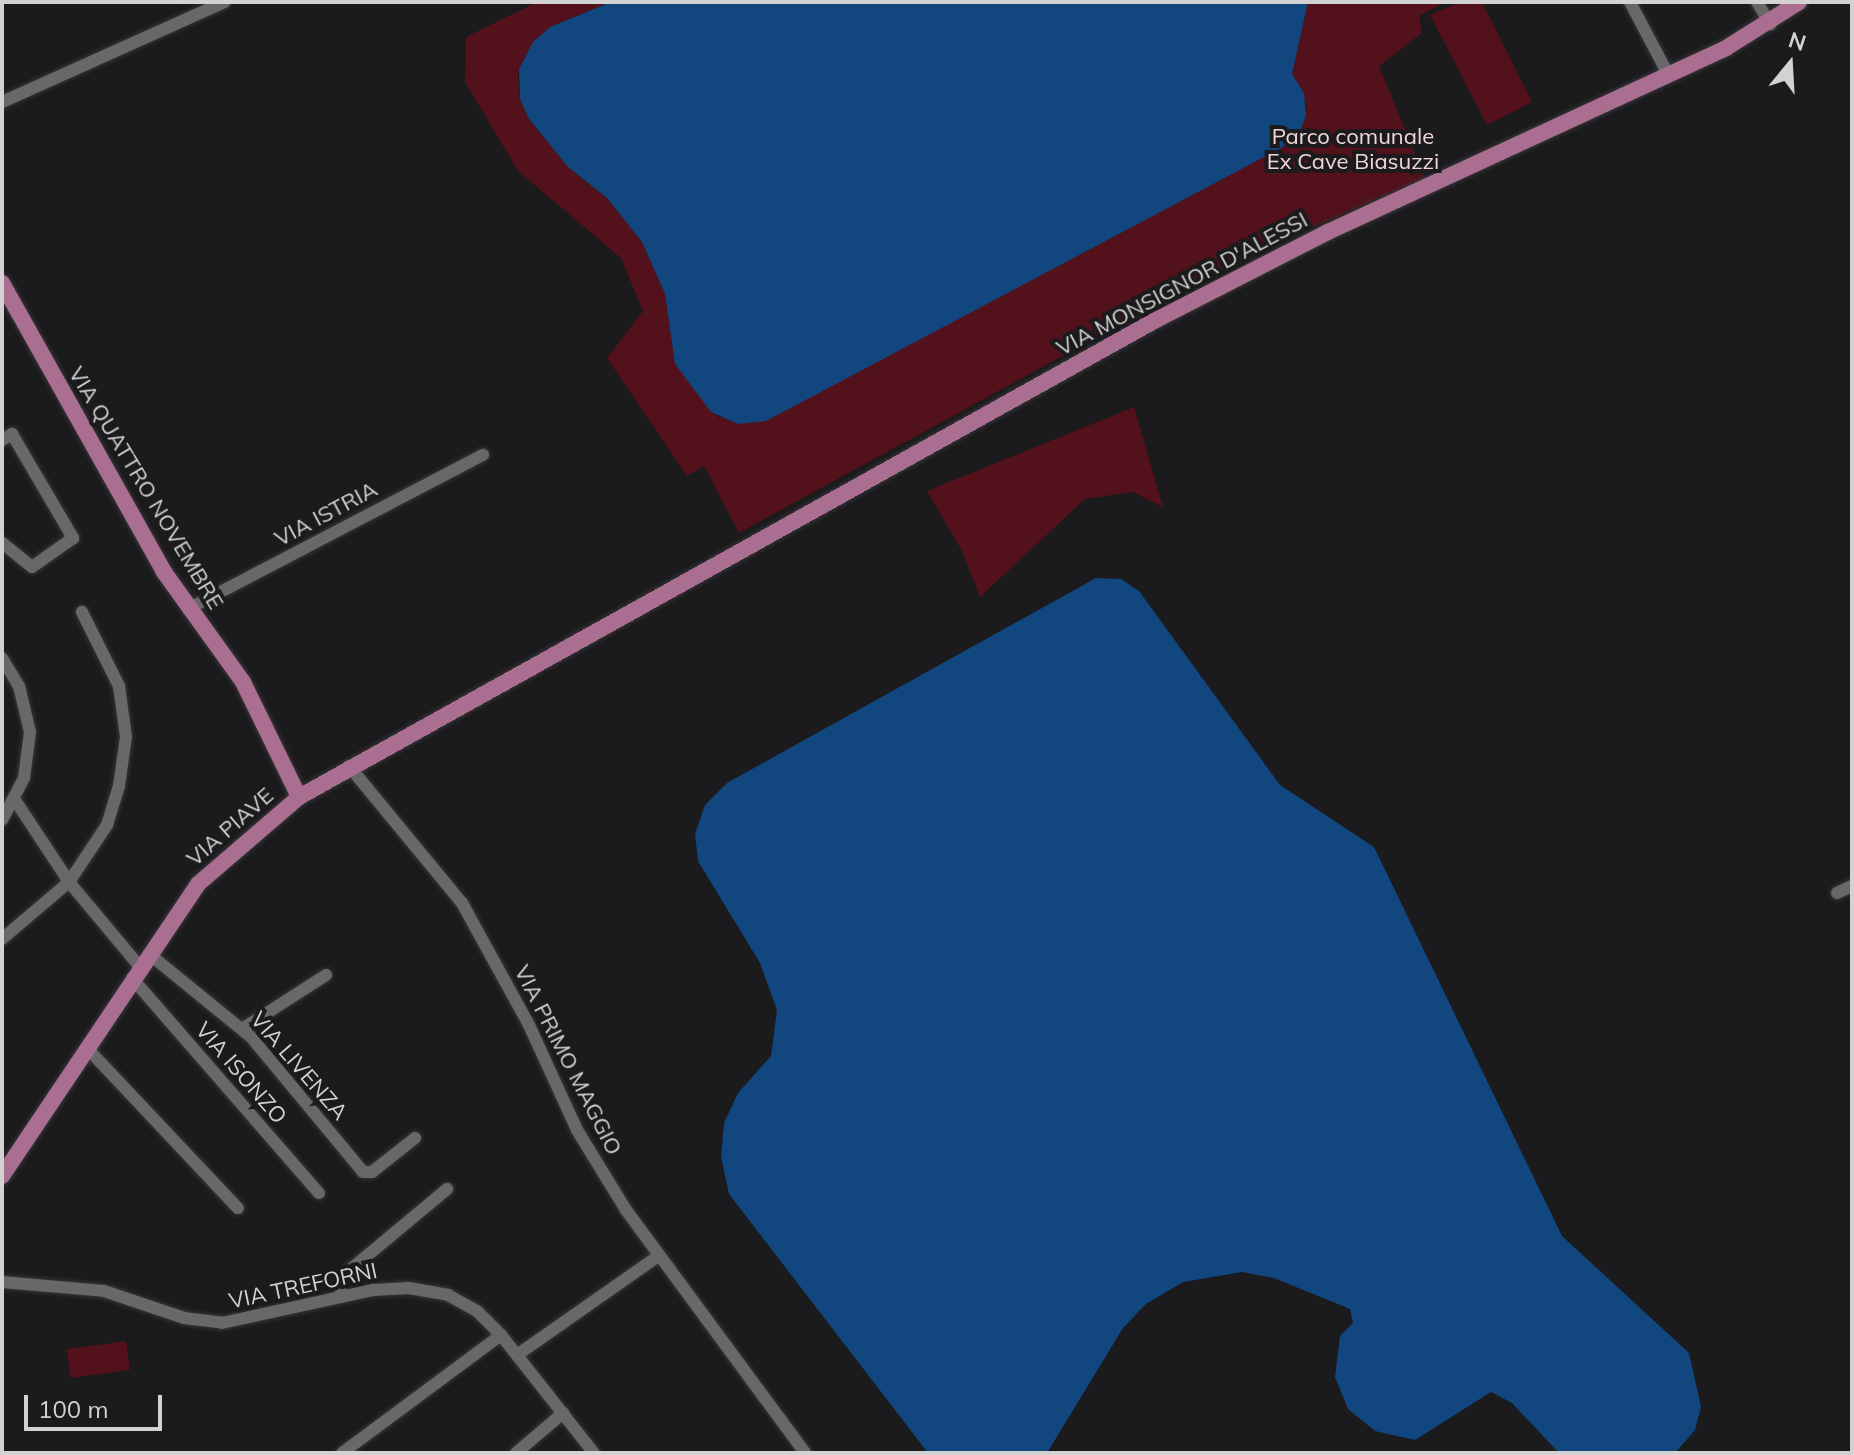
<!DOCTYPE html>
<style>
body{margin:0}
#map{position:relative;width:1854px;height:1455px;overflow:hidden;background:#1b1a1c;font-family:Mulish,sans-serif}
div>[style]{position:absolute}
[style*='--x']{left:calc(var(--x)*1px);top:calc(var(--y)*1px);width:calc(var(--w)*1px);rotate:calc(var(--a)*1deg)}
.green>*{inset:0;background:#52111b;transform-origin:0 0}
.water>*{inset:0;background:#11467e}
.roads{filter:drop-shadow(0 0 2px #373638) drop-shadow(0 0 2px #373638)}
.minor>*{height:12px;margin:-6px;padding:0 6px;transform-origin:6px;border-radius:6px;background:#69676a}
.major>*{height:16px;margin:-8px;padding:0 8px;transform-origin:8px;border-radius:8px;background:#a96e90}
span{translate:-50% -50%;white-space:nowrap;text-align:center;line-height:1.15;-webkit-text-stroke:8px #1b1a1c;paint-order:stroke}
.park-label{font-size:22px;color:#f0d7d7}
.street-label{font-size:22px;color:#d3d2d3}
.frame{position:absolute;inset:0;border:4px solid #d3d2d3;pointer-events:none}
.north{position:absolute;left:1750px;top:24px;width:80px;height:80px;-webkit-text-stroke:6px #1b1a1c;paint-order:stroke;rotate:18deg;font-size:22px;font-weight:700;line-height:32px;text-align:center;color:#d3d2d3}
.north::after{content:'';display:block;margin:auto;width:28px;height:36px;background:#d3d2d3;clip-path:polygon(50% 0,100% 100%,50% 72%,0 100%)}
.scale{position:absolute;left:24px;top:1395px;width:138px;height:36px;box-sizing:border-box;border:4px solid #d3d2d3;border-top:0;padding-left:10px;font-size:24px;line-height:28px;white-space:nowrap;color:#d3d2d3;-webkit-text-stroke:6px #1b1a1c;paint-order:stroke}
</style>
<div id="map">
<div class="green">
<div style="clip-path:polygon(537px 2px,611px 2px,550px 27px,533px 42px,518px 72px,519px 95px,529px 119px,568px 167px,607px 198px,642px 242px,665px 294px,675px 364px,719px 418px,1291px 142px,1307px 108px,1292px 74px,1308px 2px,1445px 2px,1419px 16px,1422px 33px,1379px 66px,1425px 178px,1292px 236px,1167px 299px,739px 533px,704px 466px,687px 476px,607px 358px,643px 311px,621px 258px,518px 171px,465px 82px,466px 37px)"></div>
<div style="clip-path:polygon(1460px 2px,1482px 2px,1532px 102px,1487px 125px,1430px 15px)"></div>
<div style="clip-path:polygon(1134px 407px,1163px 507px,1133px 492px,1085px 499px,980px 597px,962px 551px,927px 491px)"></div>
<div style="left:126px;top:1341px;width:29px;height:60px;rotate:82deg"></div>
</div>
<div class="water">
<div style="clip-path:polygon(611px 2px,1308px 2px,1292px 74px,1304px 93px,1306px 115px,1300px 132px,1283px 147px,766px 421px,738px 424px,711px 412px,675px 364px,665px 294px,642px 242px,607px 198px,568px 167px,529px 119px,520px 99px,519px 69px,533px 42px,550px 27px)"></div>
<div style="clip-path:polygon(1096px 578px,1121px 579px,1139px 591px,1280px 785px,1374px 847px,1562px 1236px,1689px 1353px,1701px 1407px,1695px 1430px,1675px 1453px,1559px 1453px,1512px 1403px,1491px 1392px,1415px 1440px,1375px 1431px,1348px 1409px,1335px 1377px,1340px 1336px,1353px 1323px,1350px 1309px,1274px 1278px,1242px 1272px,1183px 1282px,1146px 1304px,1123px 1328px,1047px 1453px,928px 1453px,729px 1194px,721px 1157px,724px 1123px,738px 1093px,771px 1056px,777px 1010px,760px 963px,698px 861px,695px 834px,705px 805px,727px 783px)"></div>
</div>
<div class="roads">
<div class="minor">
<div style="--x:1630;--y:2;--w:84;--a:62.2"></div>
<div style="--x:1757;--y:2;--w:26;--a:59"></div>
<div style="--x:2;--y:102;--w:244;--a:-24.2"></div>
<div style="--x:2;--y:440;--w:12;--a:-31"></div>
<div style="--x:12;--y:434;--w:121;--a:59.6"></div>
<div style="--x:73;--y:538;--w:50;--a:144.7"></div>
<div style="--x:32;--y:567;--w:38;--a:-141"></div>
<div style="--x:188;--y:609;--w:333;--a:-27.6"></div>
<div style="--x:2;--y:658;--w:33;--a:59"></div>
<div style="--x:19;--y:686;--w:47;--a:76.6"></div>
<div style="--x:30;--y:732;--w:46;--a:97.4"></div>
<div style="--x:24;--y:778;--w:47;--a:117.6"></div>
<div style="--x:349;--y:766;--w:178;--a:50.5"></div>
<div style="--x:462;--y:903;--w:139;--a:61.2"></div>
<div style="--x:529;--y:1025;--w:115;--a:65.4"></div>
<div style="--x:577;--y:1130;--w:94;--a:58.5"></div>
<div style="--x:626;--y:1210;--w:302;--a:53.6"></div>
<div style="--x:15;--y:800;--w:98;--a:56.6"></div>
<div style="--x:69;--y:882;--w:111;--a:50.1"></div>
<div style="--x:1837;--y:893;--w:17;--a:-25"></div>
<div style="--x:2;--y:939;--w:88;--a:-40.4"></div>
<div style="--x:69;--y:882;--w:69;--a:-56.3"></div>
<div style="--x:107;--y:825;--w:41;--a:-72.9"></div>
<div style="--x:119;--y:786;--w:49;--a:-81.9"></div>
<div style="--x:126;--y:737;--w:51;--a:-97.8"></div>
<div style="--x:119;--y:686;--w:83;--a:-116.6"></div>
<div style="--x:149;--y:954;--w:132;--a:39.1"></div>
<div style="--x:251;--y:1037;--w:175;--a:50.3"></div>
<div style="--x:363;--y:1172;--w:9;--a:0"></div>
<div style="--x:372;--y:1172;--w:55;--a:-38.3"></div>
<div style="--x:132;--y:978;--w:285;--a:49"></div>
<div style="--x:242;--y:1029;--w:100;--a:-32.7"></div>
<div style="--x:87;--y:1048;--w:220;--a:46.7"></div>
<div style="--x:2;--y:1282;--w:102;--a:5"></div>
<div style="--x:104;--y:1291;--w:84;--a:18.6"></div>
<div style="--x:184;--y:1318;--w:38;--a:7"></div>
<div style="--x:222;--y:1323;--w:155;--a:-12.3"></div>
<div style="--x:373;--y:1290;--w:36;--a:-3"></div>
<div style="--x:409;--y:1288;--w:40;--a:10"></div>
<div style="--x:448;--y:1295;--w:33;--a:29"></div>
<div style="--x:477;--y:1311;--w:34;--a:45"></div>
<div style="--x:501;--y:1335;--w:150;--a:51.8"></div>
<div style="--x:342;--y:1297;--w:13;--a:-103"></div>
<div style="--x:339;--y:1284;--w:12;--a:-59"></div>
<div style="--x:345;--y:1274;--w:133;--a:-39.8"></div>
<div style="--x:517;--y:1355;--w:171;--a:-35"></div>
<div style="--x:342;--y:1453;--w:198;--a:-36.6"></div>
<div style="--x:516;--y:1453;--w:62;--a:-40.4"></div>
</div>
<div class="major">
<div style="--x:2;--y:283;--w:331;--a:60.7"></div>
<div style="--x:164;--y:572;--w:135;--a:54.3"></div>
<div style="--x:243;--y:682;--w:128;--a:64"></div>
<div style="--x:2;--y:1176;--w:352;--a:-56.1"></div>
<div style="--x:198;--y:884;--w:133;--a:-40.7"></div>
<div style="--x:299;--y:797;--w:981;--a:-29.1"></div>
<div style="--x:1156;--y:320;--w:193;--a:-27.1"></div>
<div style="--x:1328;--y:232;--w:438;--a:-24.8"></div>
<div style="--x:1726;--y:48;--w:86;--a:-32.2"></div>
</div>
</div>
<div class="park-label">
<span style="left:1353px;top:149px">Parco comunale<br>Ex Cave Biasuzzi</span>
</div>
<div class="street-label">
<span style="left:1182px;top:284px;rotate:-28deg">VIA MONSIGNOR D'ALESSI</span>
<span style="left:146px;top:488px;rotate:59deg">VIA QUATTRO NOVEMBRE</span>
<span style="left:326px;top:514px;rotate:-28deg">VIA ISTRIA</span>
<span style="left:230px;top:827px;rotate:-41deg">VIA PIAVE</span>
<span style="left:568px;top:1060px;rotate:63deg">VIA PRIMO MAGGIO</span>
<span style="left:299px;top:1066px;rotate:49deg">VIA LIVENZA</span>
<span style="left:241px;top:1073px;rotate:49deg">VIA ISONZO</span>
<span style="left:303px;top:1286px;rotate:-12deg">VIA TREFORNI</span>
</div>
<div class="frame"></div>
<div class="north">N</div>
<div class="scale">100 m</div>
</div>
